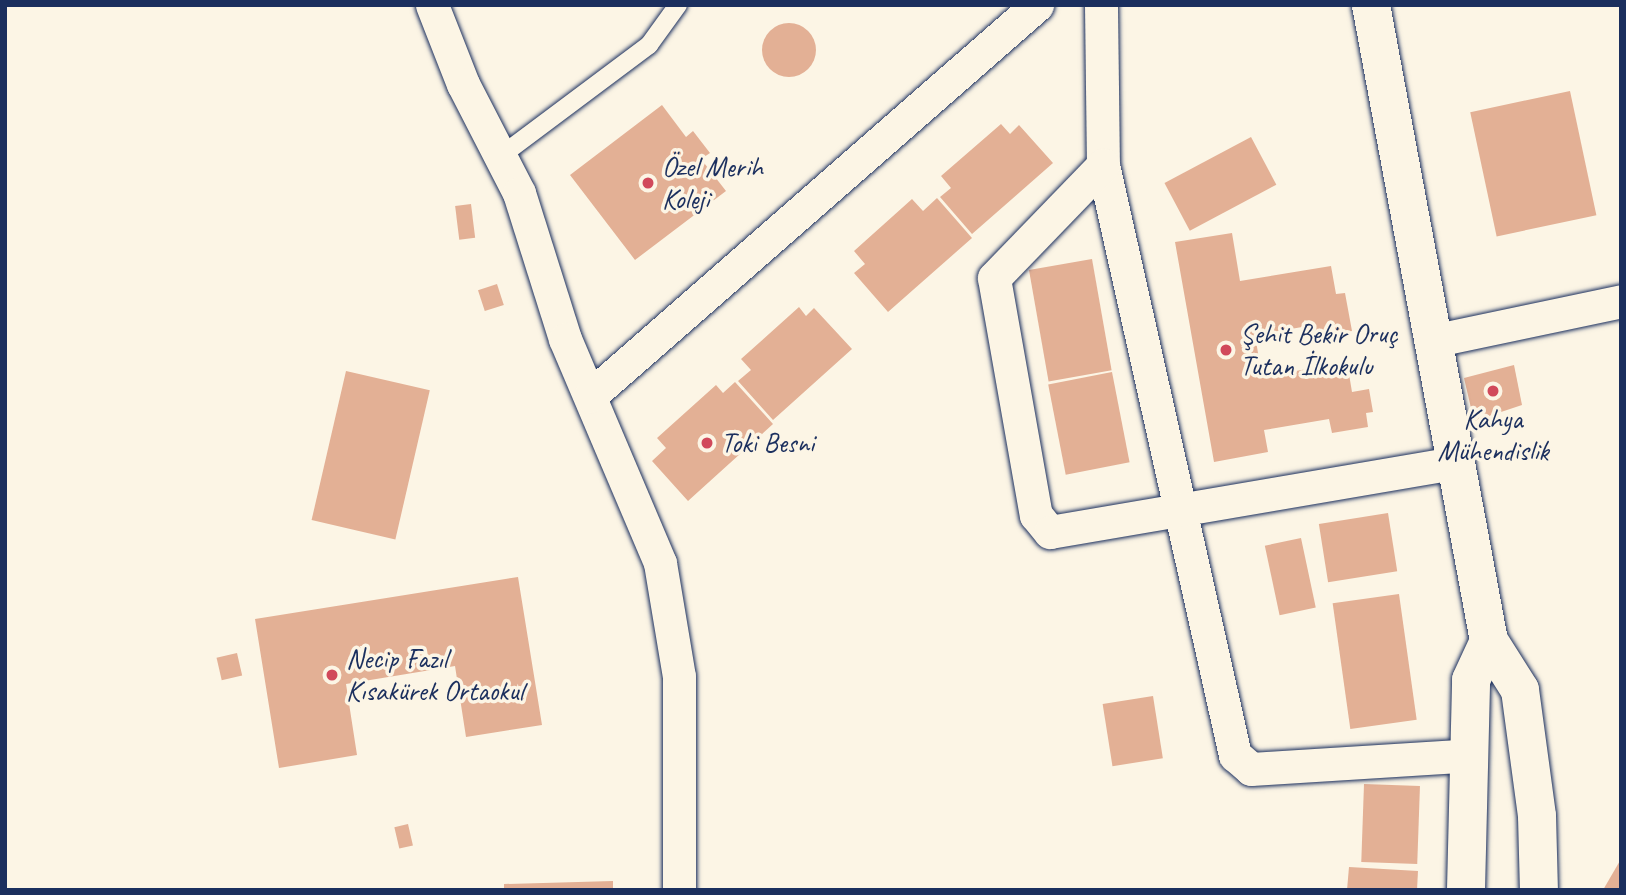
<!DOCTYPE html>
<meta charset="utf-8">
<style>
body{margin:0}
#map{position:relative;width:1626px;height:895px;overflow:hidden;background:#fcf5e5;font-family:Caveat,sans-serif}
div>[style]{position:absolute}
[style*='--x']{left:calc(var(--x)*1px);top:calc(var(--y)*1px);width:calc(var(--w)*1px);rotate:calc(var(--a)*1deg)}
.building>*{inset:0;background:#e3b095;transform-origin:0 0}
.round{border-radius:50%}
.roads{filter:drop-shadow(0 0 2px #1b2f5e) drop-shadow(0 0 2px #1b2f5e)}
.service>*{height:18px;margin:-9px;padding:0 9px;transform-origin:9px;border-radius:9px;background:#fcf5e5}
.minor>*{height:33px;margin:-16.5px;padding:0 16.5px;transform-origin:16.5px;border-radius:16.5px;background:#fcf5e5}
.tertiary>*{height:38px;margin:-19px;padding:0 19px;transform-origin:19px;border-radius:19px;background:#fcf5e5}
.dots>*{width:19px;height:19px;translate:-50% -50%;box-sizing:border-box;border:4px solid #fcf5e5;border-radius:50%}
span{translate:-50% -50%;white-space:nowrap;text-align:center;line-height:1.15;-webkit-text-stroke:7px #fcf5e5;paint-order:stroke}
.poi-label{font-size:28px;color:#1b2f5e}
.left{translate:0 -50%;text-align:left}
.frame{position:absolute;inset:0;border:7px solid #1b2f5e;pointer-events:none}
</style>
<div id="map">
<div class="building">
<div class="round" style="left:762px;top:23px;width:54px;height:54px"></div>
<div style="left:1570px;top:91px;width:127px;height:102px;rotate:78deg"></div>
<div style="clip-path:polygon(662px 105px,686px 137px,693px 131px,710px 153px,701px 159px,726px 191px,635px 260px,570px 175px)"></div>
<div style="clip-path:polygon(1001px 124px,1010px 134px,1019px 125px,1053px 163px,972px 234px,940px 197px,951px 188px,941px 176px)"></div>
<div style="left:1251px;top:137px;width:54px;height:98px;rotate:62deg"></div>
<div style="clip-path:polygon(937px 198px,972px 238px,888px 312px,854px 273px,865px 264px,854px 251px,912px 199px,923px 211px)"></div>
<div style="left:471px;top:204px;width:34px;height:16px;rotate:83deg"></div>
<div style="clip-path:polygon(1232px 233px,1240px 281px,1331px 266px,1336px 294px,1345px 293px,1352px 331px,1316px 337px,1314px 325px,1255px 335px,1262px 377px,1347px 362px,1352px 392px,1369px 389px,1373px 412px,1366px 413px,1368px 427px,1332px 433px,1329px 419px,1264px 430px,1268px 452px,1214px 462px,1175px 242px)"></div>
<div style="left:1092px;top:259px;width:113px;height:64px;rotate:80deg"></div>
<div style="left:497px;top:284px;width:22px;height:20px;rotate:72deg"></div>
<div style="clip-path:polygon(799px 307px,806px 316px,814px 308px,852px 349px,773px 420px,738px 381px,751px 370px,741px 359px)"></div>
<div style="clip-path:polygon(1514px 365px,1522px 405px,1474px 421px,1464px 378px)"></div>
<div style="left:346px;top:371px;width:86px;height:153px;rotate:13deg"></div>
<div style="left:1112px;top:372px;width:92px;height:65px;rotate:79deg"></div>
<div style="clip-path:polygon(735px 382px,773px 424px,688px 501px,652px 461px,666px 448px,657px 438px,716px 385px,723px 393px)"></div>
<div style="left:1388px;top:513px;width:59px;height:70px;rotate:81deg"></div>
<div style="left:1301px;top:538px;width:71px;height:37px;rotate:78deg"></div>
<div style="clip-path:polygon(518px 577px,542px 725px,466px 737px,455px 666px,346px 684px,357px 755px,279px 768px,255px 619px)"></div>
<div style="left:1399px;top:594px;width:127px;height:67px;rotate:82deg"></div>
<div style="left:237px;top:653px;width:23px;height:21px;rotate:77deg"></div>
<div style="left:1153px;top:696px;width:63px;height:51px;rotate:81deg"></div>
<div style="left:1364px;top:784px;width:56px;height:78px;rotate:2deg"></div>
<div style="left:408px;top:824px;width:22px;height:14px;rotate:77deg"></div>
<div style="clip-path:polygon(1621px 859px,1621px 890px,1603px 890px)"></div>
<div style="clip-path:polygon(1349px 867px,1418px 871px,1417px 890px,1347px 890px)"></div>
<div style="clip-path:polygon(613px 881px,613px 890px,504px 890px,504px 884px)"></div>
</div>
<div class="roads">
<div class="service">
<div style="--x:502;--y:155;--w:184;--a:-36.8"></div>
<div style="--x:649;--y:45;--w:49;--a:-54.1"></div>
</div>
<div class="minor">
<div style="--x:432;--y:5;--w:85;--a:68.6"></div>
<div style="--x:463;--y:84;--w:123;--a:62.8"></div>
<div style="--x:519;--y:193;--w:153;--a:72.5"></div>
<div style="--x:565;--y:339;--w:243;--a:67"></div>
<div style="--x:660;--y:563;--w:115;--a:80.5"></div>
<div style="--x:679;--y:676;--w:214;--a:90"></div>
<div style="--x:1101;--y:5;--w:160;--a:89.3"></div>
<div style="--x:1103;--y:165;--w:605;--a:77.39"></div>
<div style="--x:1235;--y:755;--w:21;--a:41"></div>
<div style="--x:1251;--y:769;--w:220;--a:-3.6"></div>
<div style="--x:1103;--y:165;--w:157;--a:134"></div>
<div style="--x:994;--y:278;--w:241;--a:80"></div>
<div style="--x:1036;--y:515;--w:22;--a:51"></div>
<div style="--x:1050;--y:532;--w:411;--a:-9.7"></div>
<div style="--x:1432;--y:341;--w:193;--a:-11.9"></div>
<div style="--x:590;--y:396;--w:594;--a:-41.18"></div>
</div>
<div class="tertiary">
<div style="--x:1371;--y:5;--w:647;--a:79.49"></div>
<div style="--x:1466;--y:890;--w:210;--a:-88.6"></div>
<div style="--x:1471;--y:680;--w:43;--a:-65.2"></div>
<div style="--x:1489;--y:641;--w:58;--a:57.7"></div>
<div style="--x:1520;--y:690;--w:127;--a:82.3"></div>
<div style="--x:1537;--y:816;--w:74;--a:88.5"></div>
</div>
</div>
<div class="dots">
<div style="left:648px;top:183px;background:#d1495b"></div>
<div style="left:1226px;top:350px;background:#d1495b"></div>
<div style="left:1493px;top:391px;background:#d1495b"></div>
<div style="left:707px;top:443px;background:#d1495b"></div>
<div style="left:332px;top:675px;background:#d1495b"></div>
</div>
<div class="poi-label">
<span class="left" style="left:662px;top:183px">Özel Merih<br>Koleji</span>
<span class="left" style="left:1240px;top:350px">Şehit Bekir Oruç<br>Tutan İlkokulu</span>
<span style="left:1493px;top:435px">Kahya<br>Mühendislik</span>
<span class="left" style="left:721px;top:443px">Toki Besni</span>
<span class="left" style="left:346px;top:675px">Necip Fazıl<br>Kısakürek Ortaokul</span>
</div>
<div class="frame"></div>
</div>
